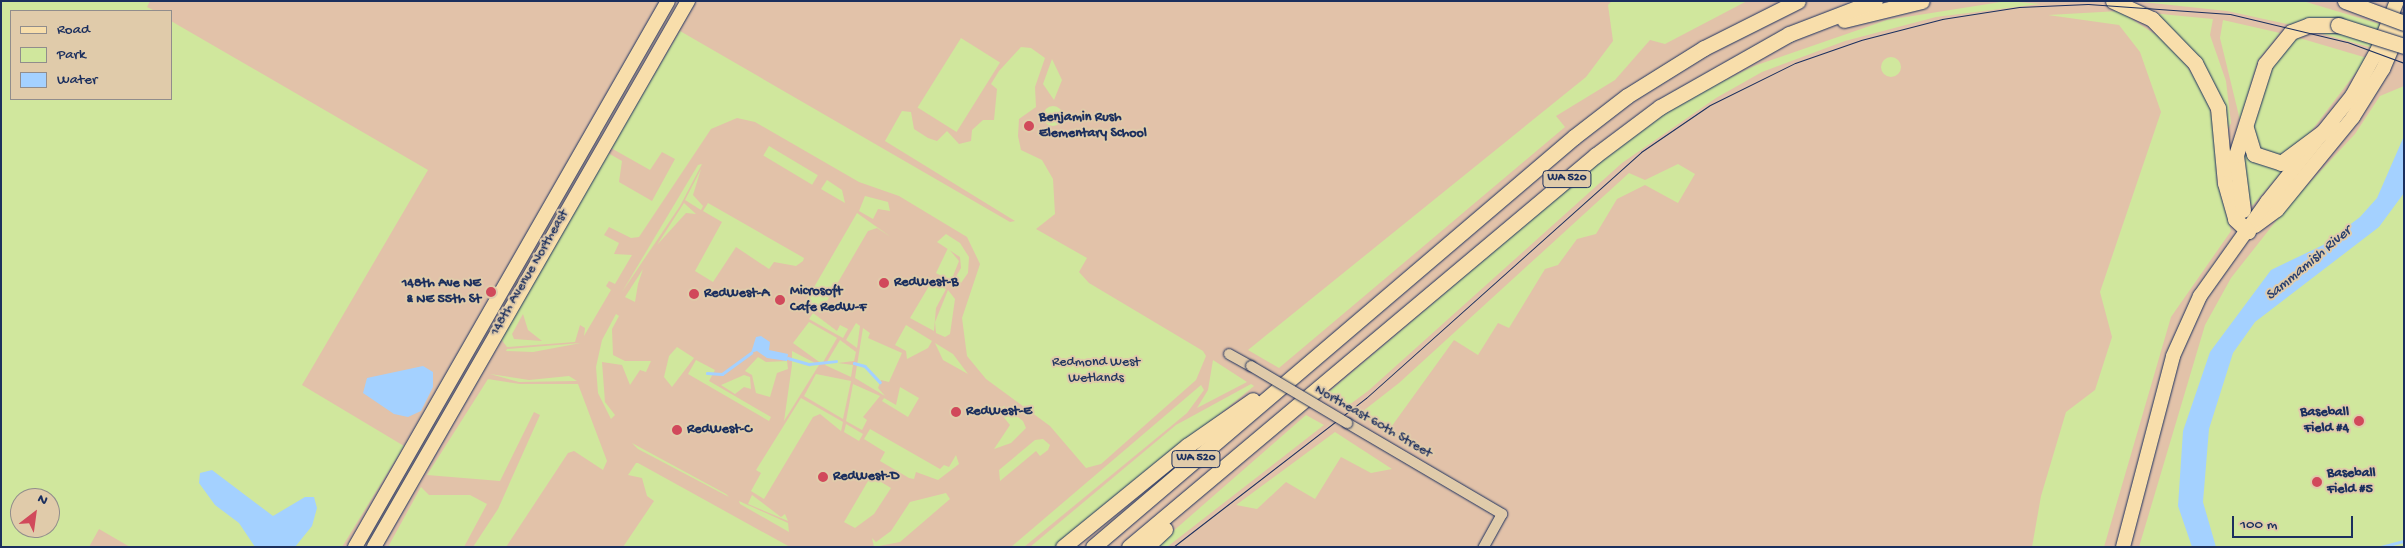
<!DOCTYPE html>
<style>
body{margin:0}
#map{position:relative;width:2405px;height:548px;overflow:hidden;background:#e2c2a9;font-family:"Gochi Hand",sans-serif}
div>[style]{position:absolute}
[style*='--x']{left:calc(var(--x)*1px);top:calc(var(--y)*1px);width:calc(var(--w)*1px);rotate:calc(var(--a)*1deg)}
.green>*{inset:0;background:#d0e79d;transform-origin:0 0}
.round{border-radius:50%}
.water>*{inset:0;background:#a4d1ff}
.stream>*{height:2.5px;margin:-1.25px;padding:0 1.25px;transform-origin:1.25px;border-radius:1.25px;background:#a4d1ff}
.roads{filter:drop-shadow(0 0 1px #1b2f5e) drop-shadow(0 0 1px #1b2f5e)}
.minor>*{height:10px;margin:-5px;padding:0 5px;transform-origin:5px;border-radius:5px;background:#e0cbaa}
.major>*{height:14px;margin:-7px;padding:0 7px;transform-origin:7px;border-radius:7px;background:#f8deab}
.highway>*{height:15px;margin:-7.5px;padding:0 7.5px;transform-origin:7.5px;border-radius:7.5px;background:#f8deab}
.tram>*{height:1px;margin:-0.5px;padding:0 0.5px;transform-origin:0.5px;border-radius:0.5px;background:#1b2f5e}
.bridges{filter:drop-shadow(0 0 1px #1b2f5e) drop-shadow(0 0 1px #1b2f5e)}
.minor-bridge>*{height:10px;margin:-5px;padding:0 5px;transform-origin:5px;border-radius:5px;background:#e0cbaa}
.highway-bridge>*{height:15px;margin:-7.5px;padding:0 7.5px;transform-origin:7.5px;border-radius:7.5px;background:#f8deab}
.dots>*{width:14px;height:14px;translate:-50% -50%;box-sizing:border-box;border:2px solid #e0cbaa;border-radius:50%}
span{translate:-50% -50%;white-space:nowrap;text-align:center;line-height:1.15;-webkit-text-stroke:4px #e0cbaa;paint-order:stroke}
.shield-label span{padding:1px 4px;background:#e0cbaa;border:1px solid;border-radius:4px;-webkit-text-stroke-width:0}
.shield-label{font-size:12px;color:#1b2f5e;font-weight:700}
.poi-label{font-size:14px;color:#1b2f5e;font-weight:700}
.left{translate:0 -50%;text-align:left}
.right{translate:-100% -50%;text-align:right}
.street-label{font-size:14px;color:#1b2f5e}
.park-label{font-size:14px;color:#243861}
.water-label{font-size:15px;color:#293f6e;font-style:italic}
.frame{position:absolute;inset:0;border:2px solid #1b2f5e;pointer-events:none}
.legend{position:absolute;left:10px;top:10px;width:162px;height:90px;box-sizing:border-box;background:#e0cbaa;border:1px solid #918d8c;margin:0;padding:6px 9px;list-style:none;font-size:15px;color:#1b2f5e}
.legend li{display:flex;align-items:center;gap:10px;height:25px}
.legend b{width:25px;border:1px solid #918d8c}
.north{position:absolute;left:10px;top:488px;width:50px;height:50px;box-sizing:border-box;background:#e0cbaa;border:1px solid #918d8c;border-radius:50%;rotate:30deg;font-size:14px;font-weight:700;line-height:20px;text-align:center;color:#1b2f5e}
.north::after{content:'';display:block;margin:auto;width:18px;height:22px;background:#d1495b;clip-path:polygon(50% 0,100% 100%,50% 72%,0 100%)}
.scale{position:absolute;left:2232px;top:516px;width:121px;height:22px;box-sizing:border-box;border:2px solid #1b2f5e;border-top:0;padding-left:6px;font-size:15px;line-height:18px;white-space:nowrap;color:#1b2f5e;-webkit-text-stroke:4px #e0cbaa;paint-order:stroke}
</style>
<div id="map">
<div class="green">
<div style="clip-path:polygon(evenodd,1px 1px,150px 1px,147px 7px,155px 11px,11px 11px,11px 99px,171px 99px,171px 21px,428px 170px,302px 385px,404px 446px,342px 547px,130px 547px,99px 529px,89px 547px,1px 547px,1px 1px,20px 498px,50px 498px,50px 528px,20px 528px,20px 498px)"></div>
<div style="clip-path:polygon(1612px 1px,1747px 1px,1665px 44px,1650px 40px,1615px 80px,1556px 116px,1565px 127px,1279px 368px,1248px 350px,1586px 77px,1613px 41px,1608px 5px)"></div>
<div style="clip-path:polygon(2007px 1px,2041px 4px,1936px 17px,1845px 41px,1762px 72px,1716px 98px,1622px 163px,1368px 391px,1345px 408px,1324px 396px,1591px 169px,1679px 103px,1754px 66px,1887px 20px)"></div>
<div style="clip-path:polygon(2133px 1px,2303px 1px,2383px 25px,2379px 33px,2292px 25px,2227px 11px)"></div>
<div style="clip-path:polygon(2119px 11px,2175px 47px,2206px 96px,2214px 124px,2217px 182px,2231px 231px,2171px 317px,2104px 547px,2032px 547px,2041px 496px,2066px 412px,2095px 390px,2112px 337px,2100px 292px,2161px 112px,2140px 52px,2119px 25px,2048px 15px)"></div>
<div style="clip-path:polygon(2151px 13px,2213px 19px,2210px 35px,2226px 81px,2231px 123px,2228px 129px,2218px 94px)"></div>
<div style="clip-path:polygon(2223px 20px,2280px 33px,2258px 60px,2240px 120px,2220px 38px)"></div>
<div style="clip-path:polygon(2305px 29px,2338px 31px,2376px 42px,2373px 48px)"></div>
<div style="clip-path:polygon(evenodd,680px 31px,1010px 222px,1015px 221px,885px 141px,902px 111px,911px 112px,914px 129px,928px 138px,937px 141px,947px 131px,959px 144px,971px 141px,972px 130px,983px 120px,994px 120px,997px 89px,991px 84px,999px 71px,1021px 47px,1031px 48px,1045px 58px,1035px 87px,1036px 107px,1019px 119px,1018px 136px,1021px 150px,1042px 160px,1053px 179px,1055px 214px,1036px 229px,1087px 258px,1079px 272px,1089px 283px,1203px 351px,1206px 356px,1196px 380px,1101px 464px,1086px 468px,1050px 426px,986px 379px,967px 356px,962px 318px,980px 264px,967px 237px,899px 196px,859px 182px,755px 122px,737px 118px,711px 129px,639px 237px,631px 238px,609px 227px,604px 235px,619px 243px,614px 254px,632px 255px,615px 284px,609px 281px,606px 286px,611px 290px,584px 336px,585px 328px,580px 325px,575px 342px,507px 347px,501px 339px,608px 153px,622px 161px,619px 182px,652px 201px,675px 159px,662px 152px,650px 170px,611px 148px,680px 31px,523px 314px,528px 330px,542px 341px,514px 339px,512px 334px,523px 314px)"></div>
<div style="clip-path:polygon(2296px 37px,2367px 58px,2296px 151px,2286px 156px,2257px 152px,2250px 138px,2273px 61px)"></div>
<div style="left:961px;top:38px;width:46px;height:82px;rotate:32deg"></div>
<div class="round" style="left:1881px;top:57px;width:20px;height:20px"></div>
<div style="clip-path:polygon(1052px 59px,1062px 80px,1054px 100px,1043px 84px)"></div>
<div style="clip-path:polygon(2404px 86px,2404px 547px,2139px 547px,2205px 325px,2231px 278px,2287px 207px,2355px 134px,2380px 96px)"></div>
<div class="round" style="left:1043px;top:106px;width:20px;height:20px"></div>
<div style="left:769px;top:146px;width:57px;height:11px;rotate:31deg"></div>
<div style="clip-path:polygon(2244px 149px,2260px 164px,2285px 168px,2252px 206px,2240px 181px)"></div>
<div style="clip-path:polygon(702px 164px,680px 206px,622px 292px,698px 165px)"></div>
<div style="clip-path:polygon(1678px 164px,1695px 174px,1678px 203px,1645px 185px,1617px 199px,1596px 234px,1577px 239px,1558px 265px,1545px 269px,1509px 328px,1498px 323px,1478px 355px,1454px 340px,1389px 430px,1358px 415px,1399px 383px,1629px 173px,1645px 180px)"></div>
<div style="clip-path:polygon(701px 169px,693px 195px,703px 206px,701px 210px,685px 200px)"></div>
<div style="clip-path:polygon(827px 180px,842px 190px,845px 203px,821px 189px)"></div>
<div style="clip-path:polygon(865px 196px,888px 202px,890px 211px,878px 209px,873px 219px,859px 211px)"></div>
<div style="clip-path:polygon(684px 203px,696px 214px,686px 213px,657px 245px)"></div>
<div style="clip-path:polygon(708px 203px,804px 258px,803px 261px,796px 266px,774px 262px,769px 269px,736px 247px,713px 282px,695px 271px,722px 222px,703px 211px)"></div>
<div style="clip-path:polygon(857px 213px,891px 237px,877px 228px,868px 231px,820px 313px,806px 301px)"></div>
<div style="clip-path:polygon(946px 234px,960px 243px,969px 257px,968px 273px,961px 283px,953px 282px,961px 268px,960px 257px,937px 242px)"></div>
<div style="clip-path:polygon(948px 248px,959px 261px,951px 281px,936px 273px)"></div>
<div style="clip-path:polygon(643px 269px,638px 284px,635px 302px,625px 297px)"></div>
<div style="clip-path:polygon(932px 281px,946px 289px,936px 308px,934px 331px,910px 318px)"></div>
<div style="clip-path:polygon(948px 290px,955px 299px,950px 334px,945px 337px,936px 333px,935px 322px)"></div>
<div style="clip-path:polygon(813px 313px,837px 331px,840px 325px,848px 329px,843px 338px,809px 319px)"></div>
<div style="clip-path:polygon(616px 314px,619px 316px,612px 329px,613px 355px,625px 361px,651px 361px,646px 372px,640px 370px,630px 385px,622px 365px,602px 362px,605px 402px,615px 415px,611px 419px,598px 393px,596px 367px,602px 340px)"></div>
<div style="clip-path:polygon(809px 322px,837px 338px,822px 364px,793px 343px)"></div>
<div style="clip-path:polygon(856px 323px,860px 326px,857px 348px,846px 340px)"></div>
<div style="clip-path:polygon(906px 325px,932px 341px,928px 348px,907px 359px,906px 351px,895px 345px)"></div>
<div style="clip-path:polygon(863px 328px,870px 333px,868px 338px,902px 353px,889px 382px,881px 380px,878px 388px,885px 396px,855px 378px)"></div>
<div style="clip-path:polygon(840px 340px,856px 352px,854px 361px,838px 363px,853px 365px,851px 377px,825px 365px)"></div>
<div style="clip-path:polygon(581px 343px,533px 352px,506px 351px,507px 349px)"></div>
<div style="clip-path:polygon(935px 343px,953px 354px,968px 374px,943px 360px)"></div>
<div style="clip-path:polygon(677px 347px,694px 358px,672px 387px,664px 377px,669px 356px)"></div>
<div style="clip-path:polygon(792px 351px,819px 365px,784px 421px,792px 365px)"></div>
<div style="clip-path:polygon(758px 357px,766px 362px,787px 361px,788px 369px,777px 373px,770px 397px,756px 393px,752px 375px,745px 371px)"></div>
<div style="clip-path:polygon(696px 360px,715px 370px,709px 381px,771px 417px,769px 421px,688px 374px)"></div>
<div style="clip-path:polygon(1213px 360px,1247px 382px,1197px 408px,1208px 390px)"></div>
<div style="clip-path:polygon(490px 374px,529px 380px,569px 376px,577px 381px,519px 382px)"></div>
<div style="clip-path:polygon(816px 374px,851px 381px,843px 419px,804px 396px)"></div>
<div style="clip-path:polygon(744px 375px,750px 377px,751px 389px,744px 387px,735px 394px,721px 385px)"></div>
<div style="clip-path:polygon(488px 379px,520px 384px,578px 384px,607px 461px,603px 470px,574px 451px,568px 453px,506px 547px,473px 547px,498px 509px,540px 415px,534px 412px,500px 481px,427px 475px)"></div>
<div style="clip-path:polygon(853px 384px,880px 396px,863px 417px,867px 420px,862px 430px,846px 421px)"></div>
<div style="clip-path:polygon(1251px 384px,1254px 386px,1058px 547px,1030px 547px,1176px 425px)"></div>
<div style="clip-path:polygon(1201px 385px,1204px 390px,1187px 413px,1024px 547px,1011px 547px)"></div>
<div style="clip-path:polygon(900px 387px,919px 398px,908px 417px,882px 401px,884px 398px,896px 405px)"></div>
<div style="clip-path:polygon(801px 398px,843px 422px,841px 431px,820px 414px,813px 417px,764px 499px,751px 491px,761px 473px,756px 470px)"></div>
<div style="clip-path:polygon(1004px 406px,1023px 421px,1026px 428px,1011px 443px,994px 449px,1010px 425px,998px 410px)"></div>
<div style="clip-path:polygon(1306px 415px,1324px 425px,1167px 547px,1155px 547px)"></div>
<div style="clip-path:polygon(846px 424px,863px 434px,859px 441px,844px 432px)"></div>
<div style="clip-path:polygon(870px 429px,940px 469px,944px 465px,949px 467px,956px 455px,959px 464px,938px 480px,916px 472px,914px 479px,909px 478px,880px 461px,885px 452px,864px 439px)"></div>
<div style="clip-path:polygon(1335px 432px,1392px 469px,1371px 473px,1341px 457px,1315px 499px,1286px 482px,1257px 509px,1236px 505px)"></div>
<div style="clip-path:polygon(1043px 439px,1050px 445px,1048px 450px,1040px 456px,1036px 451px,1000px 481px,999px 470px,1035px 440px)"></div>
<div style="clip-path:polygon(632px 443px,726px 494px,729px 497px,638px 449px)"></div>
<div style="clip-path:polygon(636px 463px,638px 463px,790px 547px,623px 547px,654px 501px,647px 496px,642px 478px,628px 475px)"></div>
<div style="clip-path:polygon(871px 476px,891px 488px,874px 514px,855px 528px,844px 522px)"></div>
<div style="clip-path:polygon(421px 487px,429px 495px,470px 495px,487px 504px,464px 547px,388px 547px)"></div>
<div style="clip-path:polygon(946px 493px,950px 499px,900px 542px,874px 547px,872px 538px,876px 542px,891px 531px,910px 502px)"></div>
<div style="clip-path:polygon(752px 495px,781px 517px,785px 514px,788px 521px,748px 504px)"></div>
<div style="clip-path:polygon(739px 501px,788px 523px,789px 532px,740px 504px)"></div>
</div>
<div class="water">
<div style="clip-path:polygon(2404px 136px,2404px 193px,2379px 227px,2255px 322px,2233px 353px,2209px 429px,2203px 502px,2216px 547px,2192px 547px,2178px 506px,2183px 431px,2210px 352px,2271px 270px,2323px 245px,2360px 217px,2377px 198px)"></div>
<div style="clip-path:polygon(761px 336px,770px 342px,769px 350px,788px 354px,787px 361px,767px 358px,757px 351px,751px 353px,756px 337px)"></div>
<div style="clip-path:polygon(423px 366px,433px 372px,433px 387px,421px 411px,408px 417px,394px 414px,363px 393px,367px 378px)"></div>
<div style="clip-path:polygon(212px 470px,273px 516px,305px 497px,314px 497px,317px 508px,312px 526px,295px 547px,255px 547px,239px 523px,215px 505px,199px 483px,200px 473px)"></div>
</div>
<div class="stream">
<div style="--x:788;--y:358;--w:22;--a:16"></div>
<div style="--x:809;--y:364;--w:27;--a:-6"></div>
<div style="--x:854;--y:363;--w:11;--a:15"></div>
<div style="--x:865;--y:366;--w:22;--a:47"></div>
<div style="--x:707;--y:373;--w:15;--a:4"></div>
<div style="--x:722;--y:374;--w:36;--a:-36"></div>
<div style="--x:2381;--y:547;--w:24;--a:-15"></div>
</div>
<div class="roads">
<div class="minor">
<div style="--x:1229;--y:354;--w:25;--a:29"></div>
<div style="--x:1347;--y:423;--w:180;--a:30.4"></div>
<div style="--x:1502;--y:514;--w:38;--a:119"></div>
</div>
<div class="major">
<div style="--x:2255;--y:226;--w:27;--a:-36"></div>
<div style="--x:2277;--y:210;--w:120;--a:-50.7"></div>
<div style="--x:2353;--y:117;--w:57;--a:-58"></div>
<div style="--x:2383;--y:69;--w:53;--a:-66.8"></div>
<div style="--x:355;--y:547;--w:629;--a:-60.18"></div>
<div style="--x:374;--y:547;--w:630;--a:-60.1"></div>
<div style="--x:2123;--y:547;--w:197;--a:-75.3"></div>
<div style="--x:2173;--y:356;--w:66;--a:-65.8"></div>
<div style="--x:2200;--y:296;--w:115;--a:-54.5"></div>
<div style="--x:2267;--y:202;--w:136;--a:-51.3"></div>
<div style="--x:2352;--y:96;--w:51;--a:-60.9"></div>
<div style="--x:2377;--y:51;--w:54;--a:-68.2"></div>
</div>
<div class="highway">
<div style="--x:2113;--y:1;--w:43;--a:24.8"></div>
<div style="--x:2152;--y:19;--w:62;--a:45.7"></div>
<div style="--x:2195;--y:63;--w:51;--a:62.9"></div>
<div style="--x:2218;--y:108;--w:75;--a:84.7"></div>
<div style="--x:2225;--y:183;--w:37;--a:74"></div>
<div style="--x:2235;--y:219;--w:18;--a:43"></div>
<div style="--x:1844;--y:20;--w:80;--a:-13.7"></div>
<div style="--x:2246;--y:128;--w:27;--a:73"></div>
<div style="--x:2254;--y:154;--w:28;--a:18"></div>
<div style="--x:2281;--y:163;--w:64;--a:-36.7"></div>
<div style="--x:2243;--y:210;--w:55;--a:-97.3"></div>
<div style="--x:2236;--y:155;--w:96;--a:-72.3"></div>
<div style="--x:2265;--y:64;--w:41;--a:-50.9"></div>
<div style="--x:2291;--y:32;--w:19;--a:-21"></div>
<div style="--x:2309;--y:25;--w:29;--a:0"></div>
<div style="--x:1063;--y:547;--w:160;--a:-39.2"></div>
<div style="--x:1187;--y:446;--w:80;--a:-34.9"></div>
<div style="--x:1093;--y:547;--w:632;--a:-40.44"></div>
<div style="--x:1574;--y:137;--w:67;--a:-37.7"></div>
<div style="--x:1627;--y:96;--w:91;--a:-31.9"></div>
<div style="--x:1704;--y:48;--w:105;--a:-26.6"></div>
<div style="--x:1129;--y:547;--w:610;--a:-40.01"></div>
<div style="--x:1596;--y:155;--w:80;--a:-36.9"></div>
<div style="--x:1660;--y:107;--w:148;--a:-29.5"></div>
<div style="--x:1789;--y:34;--w:92;--a:-21"></div>
<div style="--x:1146;--y:547;--w:26;--a:-43"></div>
</div>
</div>
<div class="tram">
<div style="--x:1173;--y:547;--w:244;--a:-37.7"></div>
<div style="--x:1366;--y:398;--w:369;--a:-41.8"></div>
<div style="--x:1641;--y:152;--w:83;--a:-34.3"></div>
<div style="--x:1710;--y:105;--w:95;--a:-26.3"></div>
<div style="--x:1795;--y:63;--w:70;--a:-19.2"></div>
<div style="--x:1861;--y:40;--w:84;--a:-14.5"></div>
<div style="--x:1942;--y:19;--w:78;--a:-8.9"></div>
<div style="--x:2019;--y:7;--w:69;--a:-2.5"></div>
<div style="--x:2088;--y:4;--w:142;--a:4"></div>
<div style="--x:2230;--y:14;--w:120;--a:13.5"></div>
<div style="--x:2347;--y:42;--w:61;--a:20.2"></div>
</div>
<div class="bridges">
<div class="minor-bridge">
<div style="--x:1251;--y:366;--w:112;--a:30.7"></div>
</div>
<div class="highway-bridge">
<div style="--x:2345;--y:1;--w:63;--a:20.4"></div>
<div style="--x:2338;--y:25;--w:69;--a:17.7"></div>
</div>
</div>
<div class="dots">
<div style="left:1029px;top:126px;background:#d1495b"></div>
<div style="left:884px;top:283px;background:#d1495b"></div>
<div style="left:491px;top:292px;background:#d1495b"></div>
<div style="left:694px;top:294px;background:#d1495b"></div>
<div style="left:780px;top:300px;background:#d1495b"></div>
<div style="left:956px;top:412px;background:#d1495b"></div>
<div style="left:2359px;top:421px;background:#d1495b"></div>
<div style="left:677px;top:430px;background:#d1495b"></div>
<div style="left:823px;top:477px;background:#d1495b"></div>
<div style="left:2317px;top:482px;background:#d1495b"></div>
</div>
<div class="shield-label">
<span style="left:1567px;top:179px">WA 520</span>
<span style="left:1196px;top:459px">WA 520</span>
</div>
<div class="poi-label">
<span class="left" style="left:1039px;top:126px">Benjamin Rush<br>Elementary School</span>
<span class="left" style="left:894px;top:283px">RedWest-B</span>
<span class="right" style="left:481px;top:292px">148th Ave NE<br>&amp; NE 55th St</span>
<span class="left" style="left:790px;top:300px">Microsoft<br>Cafe RedW-F</span>
<span class="left" style="left:704px;top:294px">RedWest-A</span>
<span class="left" style="left:966px;top:412px">RedWest-E</span>
<span class="right" style="left:2349px;top:421px">Baseball<br>Field #4</span>
<span class="left" style="left:687px;top:430px">RedWest-C</span>
<span class="left" style="left:2327px;top:482px">Baseball<br>Field #5</span>
<span class="left" style="left:833px;top:477px">RedWest-D</span>
</div>
<div class="street-label">
<span style="left:530px;top:273px;rotate:-60deg">148th Avenue Northeast</span>
<span style="left:1373px;top:422px;rotate:30deg">Northeast 60th Street</span>
</div>
<div class="park-label">
<span style="left:1096px;top:371px">Redmond West<br>Wetlands</span>
</div>
<div class="water-label">
<span style="left:2309px;top:264px;rotate:-40deg">Sammamish River</span>
</div>
<div class="frame"></div>
<ul class="legend">
<li><b style="height:6px;background:#f8deab"></b>Road</li>
<li><b style="height:14px;background:#d0e79d"></b>Park</li>
<li><b style="height:14px;background:#a4d1ff"></b>Water</li>
</ul>
<div class="north">N</div>
<div class="scale">100 m</div>
</div>
